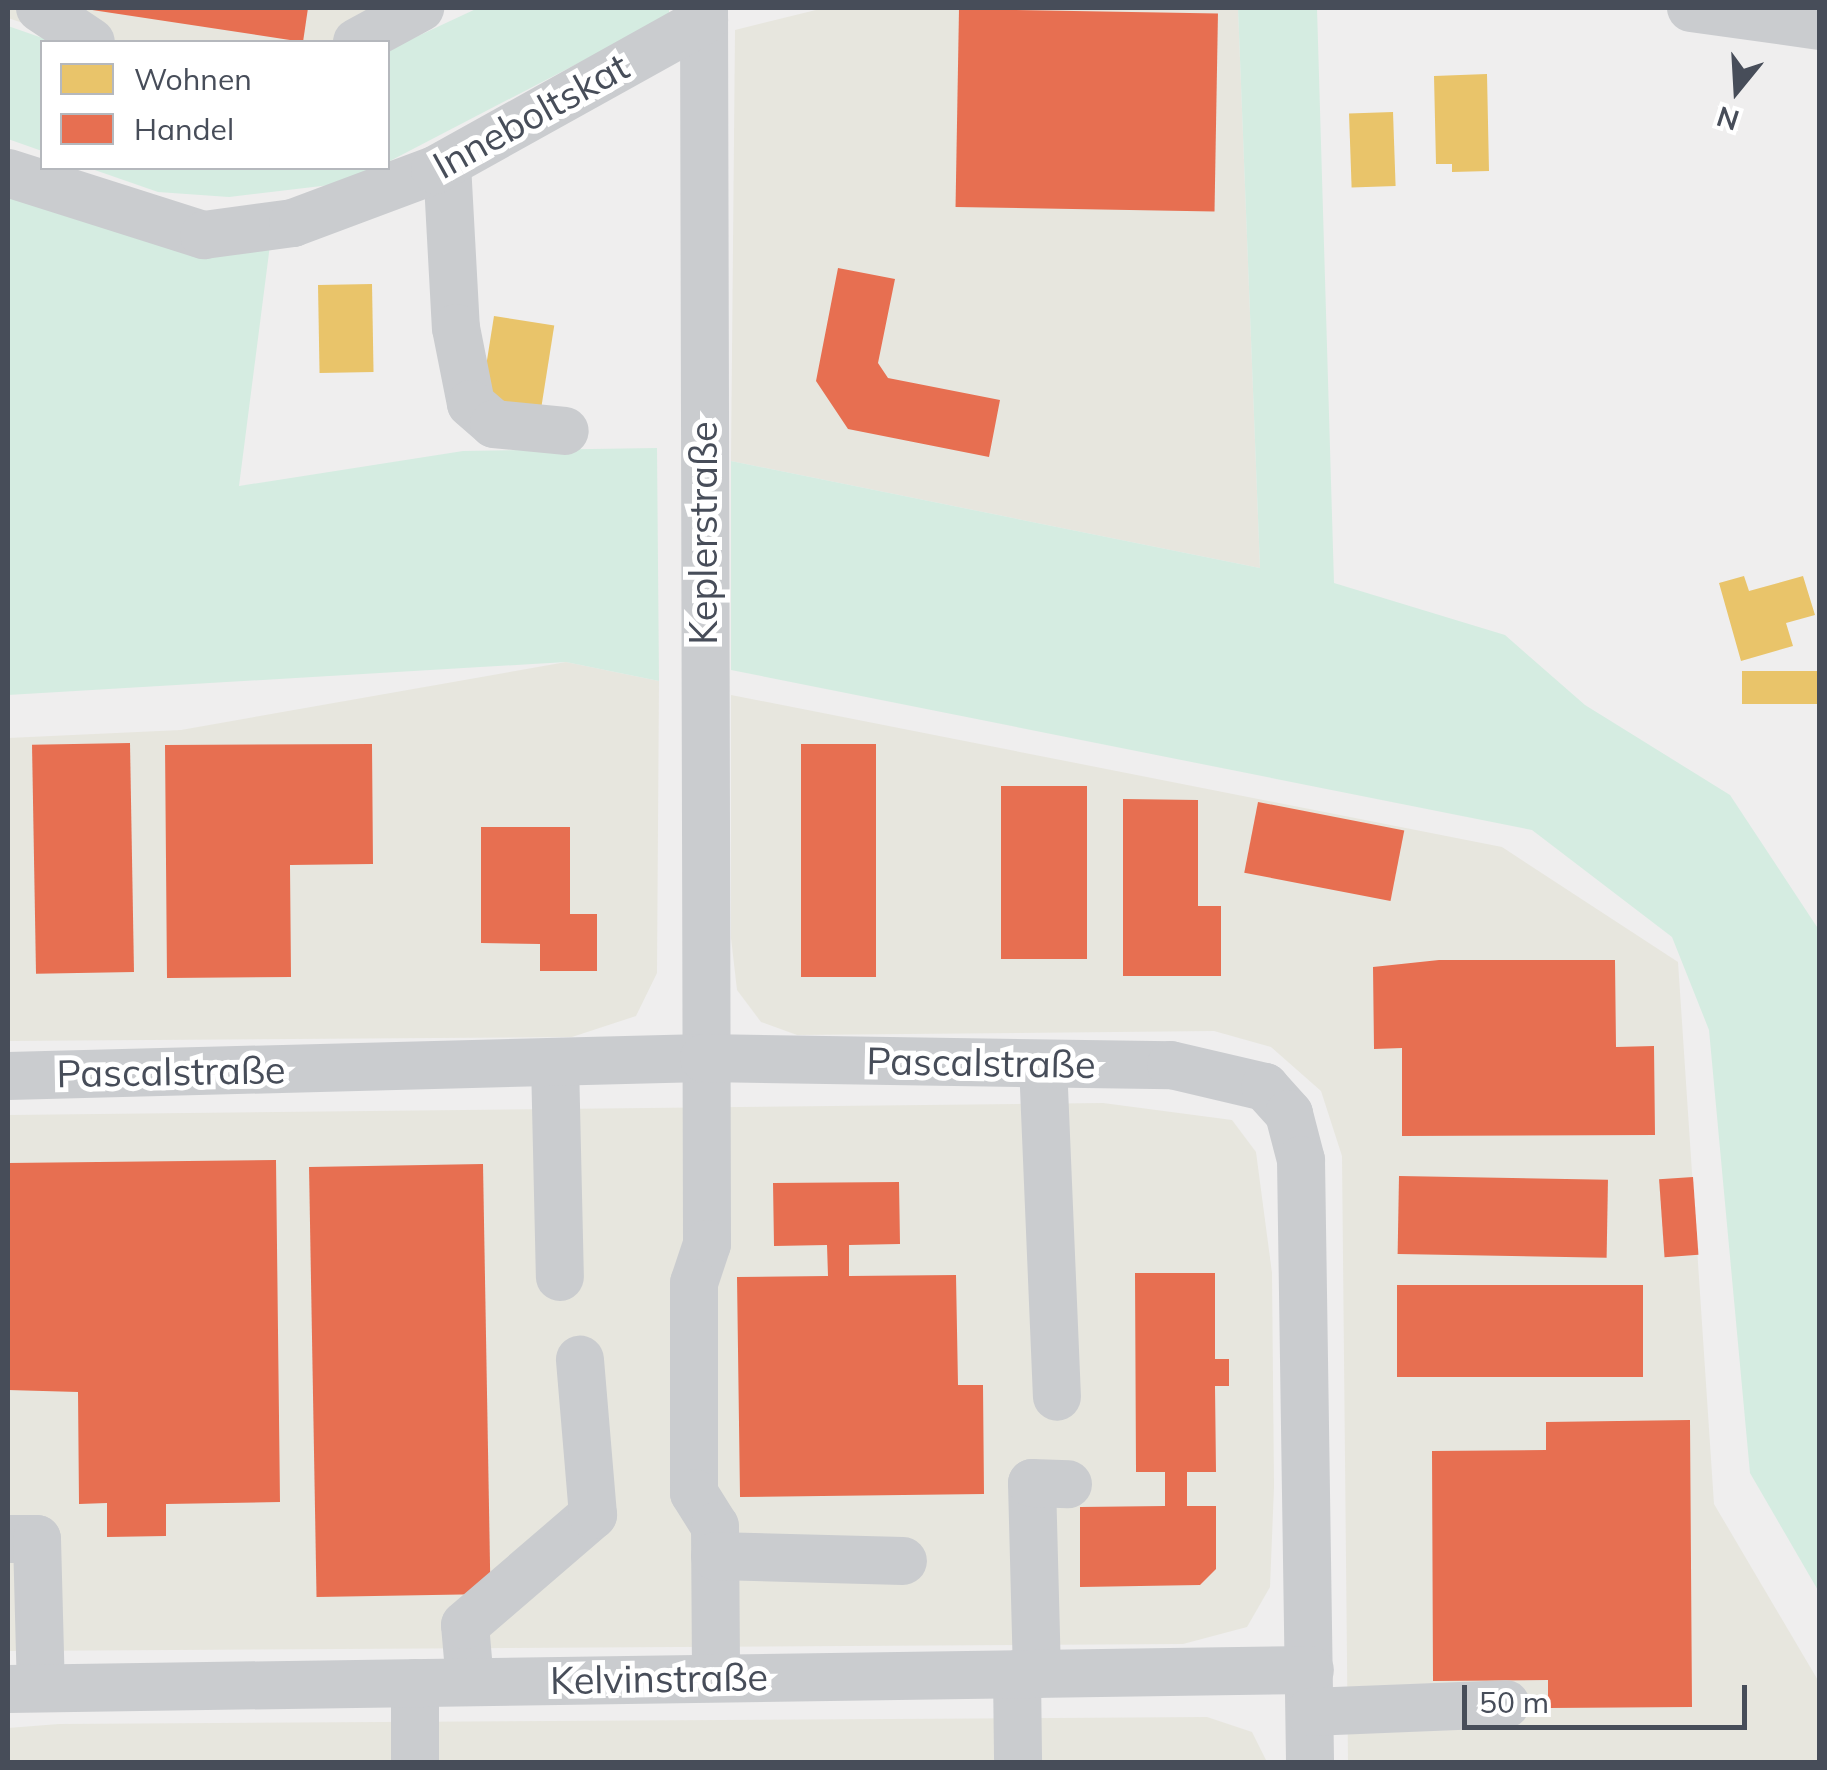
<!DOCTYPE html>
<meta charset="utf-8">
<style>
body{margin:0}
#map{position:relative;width:1827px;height:1770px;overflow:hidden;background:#efeeee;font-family:Mulish,sans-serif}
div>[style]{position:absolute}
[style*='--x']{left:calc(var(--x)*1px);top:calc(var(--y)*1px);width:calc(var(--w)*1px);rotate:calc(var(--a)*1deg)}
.commercial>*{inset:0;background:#e7e6de}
.green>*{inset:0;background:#d5ece1}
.homes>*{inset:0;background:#e9c46a;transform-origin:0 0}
.shops>*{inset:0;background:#e76f51;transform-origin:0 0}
.minor>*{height:48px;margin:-24px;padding:0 24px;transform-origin:24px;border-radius:24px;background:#cacccf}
span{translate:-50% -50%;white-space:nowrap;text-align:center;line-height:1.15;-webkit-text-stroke:10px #fff;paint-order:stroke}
.street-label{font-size:38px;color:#474d59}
.frame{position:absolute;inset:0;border:10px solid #474d59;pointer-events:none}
.legend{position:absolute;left:40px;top:40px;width:350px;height:130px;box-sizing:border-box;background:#fff;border:2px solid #b5b8bd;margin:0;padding:12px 18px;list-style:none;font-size:30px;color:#474d59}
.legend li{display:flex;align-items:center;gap:20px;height:50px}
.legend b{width:50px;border:2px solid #b5b8bd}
.north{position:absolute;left:1687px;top:40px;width:100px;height:100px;-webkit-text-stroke:8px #fff;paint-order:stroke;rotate:198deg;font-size:28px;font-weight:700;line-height:40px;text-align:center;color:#474d59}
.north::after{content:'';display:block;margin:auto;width:35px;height:45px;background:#474d59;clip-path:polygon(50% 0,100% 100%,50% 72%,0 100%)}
.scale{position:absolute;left:1462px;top:1685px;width:285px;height:45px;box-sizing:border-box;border:5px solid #474d59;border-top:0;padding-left:12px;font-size:30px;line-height:35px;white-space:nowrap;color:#474d59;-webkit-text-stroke:8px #fff;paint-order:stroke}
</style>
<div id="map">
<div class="commercial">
<div style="clip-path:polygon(8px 8px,445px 8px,372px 42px,80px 42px,8px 18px)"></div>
<div style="clip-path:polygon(824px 8px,1238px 8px,1260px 568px,731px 461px,735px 30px)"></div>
<div style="clip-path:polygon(566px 662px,659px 681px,657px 973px,636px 1016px,572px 1037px,8px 1041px,8px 738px,181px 730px)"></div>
<div style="clip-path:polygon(731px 695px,1502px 847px,1678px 962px,1714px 1504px,1819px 1682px,1819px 1762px,1348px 1762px,1342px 1156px,1321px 1091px,1271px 1047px,1214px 1031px,797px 1035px,761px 1022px,737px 990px,731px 938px)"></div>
<div style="clip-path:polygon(1103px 1103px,1232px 1120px,1256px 1152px,1272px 1273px,1274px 1487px,1270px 1587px,1247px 1627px,1183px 1644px,8px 1651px,8px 1115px)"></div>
<div style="clip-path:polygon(1207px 1717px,1252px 1732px,1267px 1762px,8px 1762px,8px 1728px,59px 1724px)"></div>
</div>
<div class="green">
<div style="clip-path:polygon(478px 8px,669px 8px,669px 16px,388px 162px,388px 50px)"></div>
<div style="clip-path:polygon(1238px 8px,1317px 8px,1334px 583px,1505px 635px,1585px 705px,1730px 795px,1819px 930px,1819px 1592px,1750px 1473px,1709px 1030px,1672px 937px,1532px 830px,731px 670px,731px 461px,1260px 568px)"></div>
<div style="clip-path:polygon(8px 26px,54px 42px,42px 42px,42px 151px,8px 139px)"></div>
<div style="clip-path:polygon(89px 168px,376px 168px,347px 183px,229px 197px,158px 192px)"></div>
<div style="clip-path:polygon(8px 190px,270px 245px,239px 486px,463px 451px,657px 448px,659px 681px,566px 662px,8px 695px)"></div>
</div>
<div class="homes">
<div style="clip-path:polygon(1487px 74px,1489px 171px,1452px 172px,1452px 164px,1436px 164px,1434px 76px)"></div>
<div style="left:1393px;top:112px;width:74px;height:44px;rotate:88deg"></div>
<div style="left:372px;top:284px;width:88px;height:54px;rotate:89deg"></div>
<div style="left:494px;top:316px;width:61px;height:86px;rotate:9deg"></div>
<div style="clip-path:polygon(1744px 576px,1749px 591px,1803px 576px,1815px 615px,1786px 623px,1793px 646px,1741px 661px,1719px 583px)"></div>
<div style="left:1820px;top:671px;width:33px;height:78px;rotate:90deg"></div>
</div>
<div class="shops">
<div style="clip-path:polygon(79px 8px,308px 8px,303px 42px)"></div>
<div style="left:959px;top:9px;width:259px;height:198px;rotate:1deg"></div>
<div style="clip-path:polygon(838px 268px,895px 279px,878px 363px,888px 378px,1000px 400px,989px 457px,848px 429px,816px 381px)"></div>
<div style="left:130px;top:743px;width:229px;height:98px;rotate:89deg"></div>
<div style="clip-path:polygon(372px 744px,373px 864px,290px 865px,291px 977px,167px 978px,165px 745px)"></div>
<div style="left:876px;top:744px;width:233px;height:75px;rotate:90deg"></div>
<div style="left:1001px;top:786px;width:86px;height:173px"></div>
<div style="clip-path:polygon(1123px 799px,1198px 800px,1198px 906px,1221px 906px,1221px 976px,1123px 976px)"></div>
<div style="left:1258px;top:802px;width:149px;height:72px;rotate:11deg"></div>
<div style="clip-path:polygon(481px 827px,570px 827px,570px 914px,597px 914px,597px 971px,540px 971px,540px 944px,481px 943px)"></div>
<div style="clip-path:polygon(1439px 960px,1615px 960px,1616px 1047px,1654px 1046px,1655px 1135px,1402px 1136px,1402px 1048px,1374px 1049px,1373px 967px)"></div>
<div style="clip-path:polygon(276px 1160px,280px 1502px,166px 1504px,166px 1536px,107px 1537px,107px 1503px,79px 1504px,78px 1392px,8px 1390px,8px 1163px)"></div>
<div style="left:483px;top:1164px;width:430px;height:174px;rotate:89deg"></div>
<div style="left:1399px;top:1176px;width:209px;height:78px;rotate:1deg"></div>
<div style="left:1693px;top:1177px;width:78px;height:34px;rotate:86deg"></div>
<div style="clip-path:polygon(899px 1182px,900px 1244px,849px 1245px,849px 1276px,956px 1275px,958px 1385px,983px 1385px,984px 1494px,740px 1497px,737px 1277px,828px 1276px,827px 1245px,774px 1246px,773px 1183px)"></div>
<div style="clip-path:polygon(1135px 1273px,1215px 1273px,1215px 1359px,1229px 1359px,1229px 1386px,1215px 1386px,1216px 1472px,1187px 1472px,1187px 1506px,1216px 1506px,1216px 1569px,1200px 1585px,1080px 1587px,1080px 1507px,1165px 1506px,1165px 1472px,1136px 1472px)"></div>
<div style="left:1397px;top:1285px;width:246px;height:92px"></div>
<div style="clip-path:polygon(1690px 1420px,1692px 1707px,1548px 1708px,1548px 1680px,1433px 1681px,1432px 1451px,1546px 1450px,1546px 1422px)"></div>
</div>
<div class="minor">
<div style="--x:40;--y:8;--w:61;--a:33.7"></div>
<div style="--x:704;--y:8;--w:1236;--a:89.86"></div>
<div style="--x:707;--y:1244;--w:41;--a:108.4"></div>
<div style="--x:694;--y:1283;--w:210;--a:90"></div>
<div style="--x:694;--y:1493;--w:39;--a:58"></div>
<div style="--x:715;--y:1526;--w:152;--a:89.6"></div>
<div style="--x:1691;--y:8;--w:130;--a:7.9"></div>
<div style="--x:357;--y:42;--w:72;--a:-28.4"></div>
<div style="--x:447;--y:164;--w:164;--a:86.9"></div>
<div style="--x:456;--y:328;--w:77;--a:78.8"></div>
<div style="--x:471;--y:404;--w:30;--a:41"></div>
<div style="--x:494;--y:424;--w:71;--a:5.6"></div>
<div style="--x:8;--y:173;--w:206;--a:17.6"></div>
<div style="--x:204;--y:235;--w:90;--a:-7.7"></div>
<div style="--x:293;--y:223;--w:152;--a:-20.5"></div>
<div style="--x:435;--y:170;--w:308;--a:-29.1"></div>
<div style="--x:555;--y:1062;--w:215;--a:88.7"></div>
<div style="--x:1043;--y:1064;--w:333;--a:87.6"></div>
<div style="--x:8;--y:1076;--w:696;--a:-1.48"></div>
<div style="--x:704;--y:1058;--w:467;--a:0.9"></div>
<div style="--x:1171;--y:1065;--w:97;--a:13.2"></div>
<div style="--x:1265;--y:1087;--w:36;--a:48"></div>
<div style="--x:1289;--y:1114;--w:48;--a:75.4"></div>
<div style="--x:1301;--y:1160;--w:602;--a:89.14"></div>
<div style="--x:8;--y:1539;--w:29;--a:0"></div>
<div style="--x:37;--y:1539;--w:149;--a:88.5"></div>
<div style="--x:715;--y:1556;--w:188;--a:1.5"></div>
<div style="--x:1017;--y:1674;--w:88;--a:89.3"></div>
<div style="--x:1037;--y:1674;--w:191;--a:-91.5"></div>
<div style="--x:1032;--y:1483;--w:36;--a:2"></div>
<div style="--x:470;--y:1682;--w:57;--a:-95"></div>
<div style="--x:465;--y:1625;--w:169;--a:-40.7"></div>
<div style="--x:593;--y:1515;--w:156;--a:-94.8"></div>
<div style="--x:415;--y:1683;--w:79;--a:90"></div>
<div style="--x:8;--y:1689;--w:1302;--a:-0.84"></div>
<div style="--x:1310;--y:1712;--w:196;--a:-2.3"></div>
</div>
<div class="street-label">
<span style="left:531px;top:116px;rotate:-29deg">Inneboltskat</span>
<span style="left:704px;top:533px;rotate:-90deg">Keplerstraße</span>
<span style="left:981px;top:1063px;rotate:1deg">Pascalstraße</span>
<span style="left:171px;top:1072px;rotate:-1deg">Pascalstraße</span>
<span style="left:659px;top:1679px;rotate:-1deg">Kelvinstraße</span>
</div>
<div class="frame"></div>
<ul class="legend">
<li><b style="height:28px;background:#e9c46a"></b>Wohnen</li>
<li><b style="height:28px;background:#e76f51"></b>Handel</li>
</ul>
<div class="north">N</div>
<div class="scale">50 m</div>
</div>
